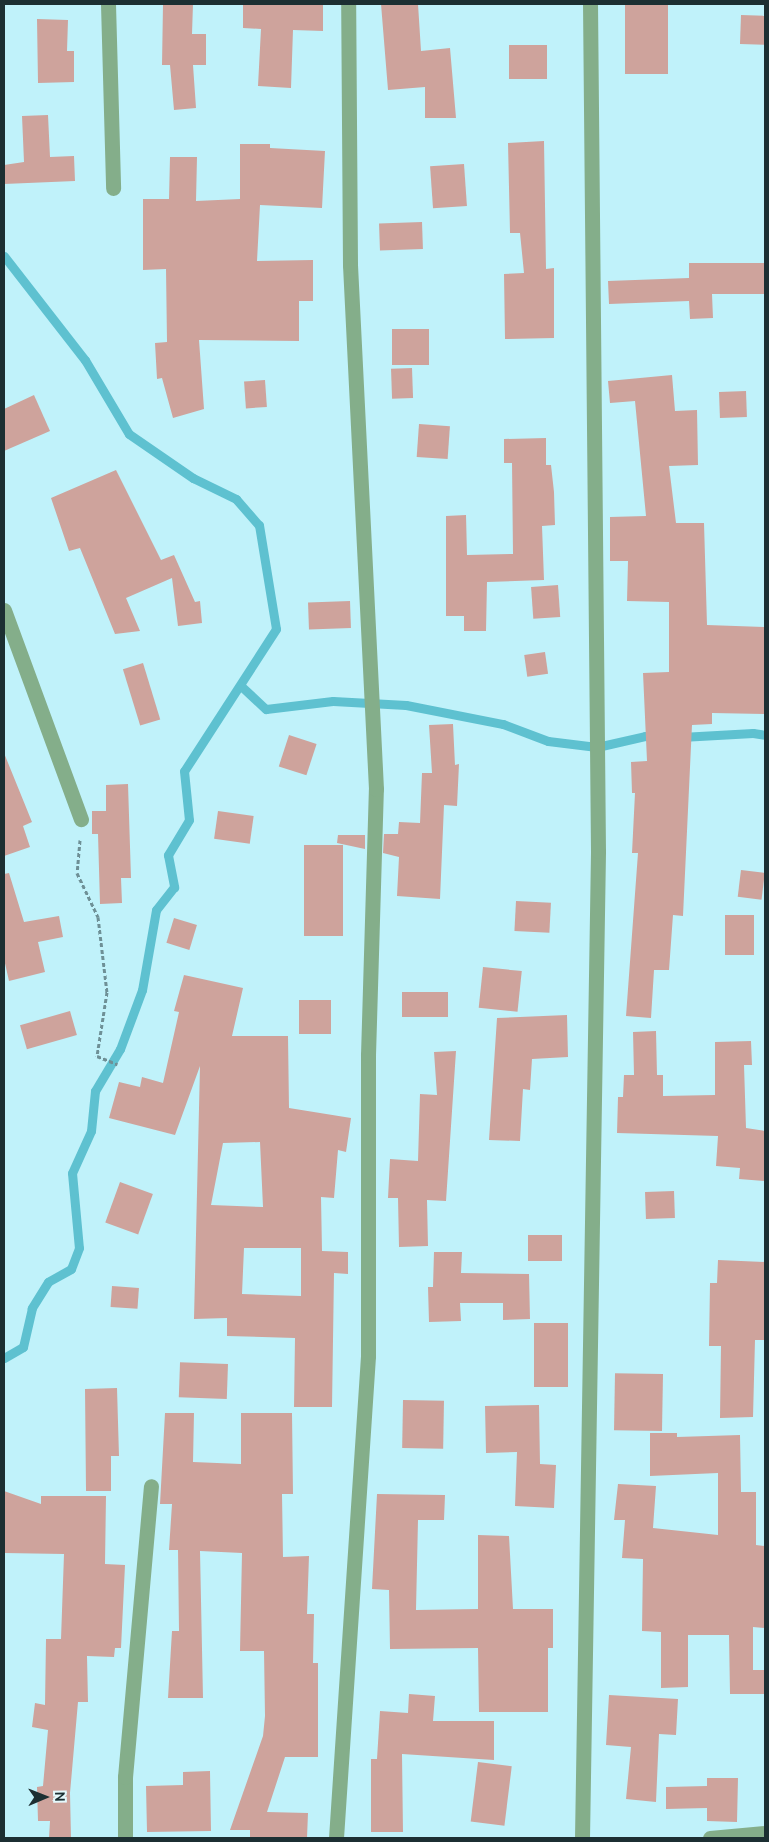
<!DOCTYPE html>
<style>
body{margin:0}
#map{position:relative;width:769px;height:1842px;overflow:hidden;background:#c0f2fa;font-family:Ubuntu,sans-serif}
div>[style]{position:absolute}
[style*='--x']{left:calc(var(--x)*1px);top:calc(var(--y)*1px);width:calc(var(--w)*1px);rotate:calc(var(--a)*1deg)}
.stream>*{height:9px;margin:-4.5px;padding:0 4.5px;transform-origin:4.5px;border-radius:4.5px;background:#5ec1d0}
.building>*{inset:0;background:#cea39c;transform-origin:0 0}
.path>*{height:3px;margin-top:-1.5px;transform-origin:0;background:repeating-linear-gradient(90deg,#6e9096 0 4px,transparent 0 6.5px)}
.street>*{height:15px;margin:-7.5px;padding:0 7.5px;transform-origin:7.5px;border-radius:7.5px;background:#84ae8a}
span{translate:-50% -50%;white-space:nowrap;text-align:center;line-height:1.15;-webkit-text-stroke:4px #e5f9fc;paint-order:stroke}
.frame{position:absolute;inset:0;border:5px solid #1c2f32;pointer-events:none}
.north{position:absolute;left:20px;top:1772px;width:50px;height:50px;-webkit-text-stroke:4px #e5f9fc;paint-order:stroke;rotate:89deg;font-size:14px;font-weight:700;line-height:20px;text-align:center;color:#1c2f32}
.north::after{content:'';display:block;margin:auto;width:18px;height:22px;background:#1c2f32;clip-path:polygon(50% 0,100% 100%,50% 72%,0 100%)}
</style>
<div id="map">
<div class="stream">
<div style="--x:4;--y:256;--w:132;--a:52.1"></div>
<div style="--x:85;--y:360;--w:86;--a:59.3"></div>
<div style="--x:129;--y:434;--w:78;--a:34.5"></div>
<div style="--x:193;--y:478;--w:48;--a:26"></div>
<div style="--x:236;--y:499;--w:35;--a:49"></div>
<div style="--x:259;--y:525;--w:105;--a:80.7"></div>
<div style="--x:276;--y:629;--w:169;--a:122.9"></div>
<div style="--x:184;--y:771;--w:49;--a:84.2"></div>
<div style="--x:189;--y:820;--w:41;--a:121"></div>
<div style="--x:168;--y:855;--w:33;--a:79"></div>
<div style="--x:174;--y:887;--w:29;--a:128"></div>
<div style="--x:156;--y:910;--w:81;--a:99.9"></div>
<div style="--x:142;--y:990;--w:63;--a:110.4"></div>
<div style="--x:120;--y:1049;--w:49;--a:120.8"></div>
<div style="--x:95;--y:1091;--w:40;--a:95.7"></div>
<div style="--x:91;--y:1131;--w:46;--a:114.3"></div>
<div style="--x:72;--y:1173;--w:75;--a:84.7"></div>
<div style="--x:79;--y:1248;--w:22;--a:111"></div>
<div style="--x:71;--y:1269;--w:26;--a:151"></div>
<div style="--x:48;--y:1282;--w:31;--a:122"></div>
<div style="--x:32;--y:1308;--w:40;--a:103"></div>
<div style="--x:23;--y:1347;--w:22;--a:150"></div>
<div style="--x:241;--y:686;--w:34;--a:43"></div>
<div style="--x:266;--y:709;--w:67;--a:-6.8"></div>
<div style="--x:333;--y:701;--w:73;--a:3.1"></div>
<div style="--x:406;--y:705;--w:99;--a:11.1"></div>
<div style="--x:503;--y:724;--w:48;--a:20.7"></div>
<div style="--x:548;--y:741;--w:49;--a:7"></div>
<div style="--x:597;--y:747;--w:49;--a:-12.9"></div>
<div style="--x:645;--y:736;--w:13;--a:4"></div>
<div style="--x:681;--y:737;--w:72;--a:-3.2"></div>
<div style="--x:753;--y:733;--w:12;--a:9"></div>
</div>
<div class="building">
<div style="clip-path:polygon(163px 4px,193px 4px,192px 34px,206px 34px,206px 65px,193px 65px,196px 108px,174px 110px,170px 65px,162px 65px)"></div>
<div style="clip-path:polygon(243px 4px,323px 4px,323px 31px,293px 30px,291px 88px,258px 86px,261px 29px,243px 28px)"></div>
<div style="clip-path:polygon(381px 4px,418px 4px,421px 51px,450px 48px,456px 118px,425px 118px,425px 87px,388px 90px)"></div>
<div style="left:625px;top:4px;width:43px;height:70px"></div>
<div style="left:741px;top:15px;width:24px;height:29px;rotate:2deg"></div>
<div style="clip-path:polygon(37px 19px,68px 20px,67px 51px,74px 51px,74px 82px,38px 83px)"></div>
<div style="left:547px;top:45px;width:34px;height:38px;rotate:90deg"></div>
<div style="clip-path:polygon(48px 115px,50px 157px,74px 156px,75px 181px,4px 184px,4px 165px,24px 162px,22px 116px)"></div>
<div style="clip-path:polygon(544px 141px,546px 269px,554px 268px,554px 338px,505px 339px,504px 274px,524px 273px,520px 233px,510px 233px,508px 143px)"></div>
<div style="clip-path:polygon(240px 144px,270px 144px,270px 148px,325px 151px,322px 208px,260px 205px,257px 261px,313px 260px,313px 301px,299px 301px,299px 341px,199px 340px,204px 409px,173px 418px,162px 378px,157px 379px,155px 343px,167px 342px,166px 269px,143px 270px,143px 199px,169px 199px,170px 157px,197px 157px,196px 201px,240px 199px)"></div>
<div style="left:464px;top:164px;width:42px;height:34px;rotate:86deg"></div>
<div style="left:422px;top:222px;width:27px;height:43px;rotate:88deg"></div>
<div style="clip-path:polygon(689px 263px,765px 263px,765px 294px,712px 294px,713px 318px,690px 319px,689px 301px,609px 304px,608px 281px,689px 278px)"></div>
<div style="left:392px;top:329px;width:37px;height:36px"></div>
<div style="left:412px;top:368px;width:30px;height:21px;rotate:88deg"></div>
<div style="clip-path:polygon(672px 375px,675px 411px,697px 410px,698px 465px,669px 466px,676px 523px,704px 523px,707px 625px,765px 627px,765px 714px,712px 713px,712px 724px,692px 725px,683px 916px,673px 915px,669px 970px,654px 970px,651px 1018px,626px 1016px,638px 853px,632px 853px,635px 793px,632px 793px,631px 762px,647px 761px,643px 673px,669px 672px,669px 602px,627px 601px,628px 561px,610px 561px,610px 517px,646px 516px,635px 401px,610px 403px,608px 381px)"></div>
<div style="left:265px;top:380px;width:27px;height:21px;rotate:86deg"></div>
<div style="left:746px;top:391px;width:26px;height:27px;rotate:88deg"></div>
<div style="clip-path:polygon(34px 395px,50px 431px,4px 451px,4px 409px)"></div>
<div style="left:419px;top:424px;width:31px;height:33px;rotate:4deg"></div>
<div style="clip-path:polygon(546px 438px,546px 465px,551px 465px,554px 492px,555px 525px,542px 526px,544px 580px,487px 582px,486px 631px,464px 631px,464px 616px,446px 616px,446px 516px,466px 515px,467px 555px,513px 554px,512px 463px,504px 463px,504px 439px)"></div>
<div style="clip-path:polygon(116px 470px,161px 560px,174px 555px,195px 602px,200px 601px,202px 623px,178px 626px,172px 578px,126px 598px,140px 631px,115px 634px,80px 548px,69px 551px,51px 498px)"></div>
<div style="left:558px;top:585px;width:32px;height:27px;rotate:86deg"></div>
<div style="left:350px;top:601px;width:27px;height:42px;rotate:88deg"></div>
<div style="left:545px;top:652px;width:22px;height:21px;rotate:82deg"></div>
<div style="left:143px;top:663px;width:59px;height:21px;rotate:73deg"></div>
<div style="clip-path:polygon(453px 724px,455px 765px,459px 764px,457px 806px,444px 805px,440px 899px,397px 896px,399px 857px,383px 853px,384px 834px,398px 834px,399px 822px,420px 823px,422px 773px,432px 773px,429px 725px)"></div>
<div style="left:289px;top:735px;width:29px;height:33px;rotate:18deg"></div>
<div style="clip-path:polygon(4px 753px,32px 822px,23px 826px,30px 847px,4px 856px)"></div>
<div style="clip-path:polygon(128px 784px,131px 878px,121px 878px,122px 903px,100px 904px,98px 834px,92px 834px,92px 811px,106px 811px,106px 785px)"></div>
<div style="left:218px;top:811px;width:36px;height:28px;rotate:8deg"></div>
<div style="clip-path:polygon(338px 835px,365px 835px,365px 849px,337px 843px)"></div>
<div style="left:304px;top:845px;width:39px;height:91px"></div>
<div style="left:741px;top:870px;width:24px;height:27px;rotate:7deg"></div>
<div style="clip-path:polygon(9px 873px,24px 922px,59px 916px,63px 937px,38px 942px,45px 972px,9px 981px,4px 959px,4px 874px)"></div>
<div style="left:516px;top:901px;width:35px;height:30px;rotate:3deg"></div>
<div style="left:725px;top:915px;width:29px;height:40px"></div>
<div style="left:174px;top:918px;width:24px;height:26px;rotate:17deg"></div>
<div style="left:483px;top:967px;width:39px;height:41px;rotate:6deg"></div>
<div style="clip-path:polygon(evenodd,184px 975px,243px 988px,232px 1036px,288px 1036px,289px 1108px,351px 1118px,346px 1152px,338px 1150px,334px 1198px,321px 1197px,322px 1251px,348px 1252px,348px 1274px,334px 1273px,332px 1407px,294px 1407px,295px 1338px,227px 1336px,227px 1318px,194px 1319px,200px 1066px,175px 1135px,109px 1118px,119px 1082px,140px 1087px,142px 1077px,163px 1083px,179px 1012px,174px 1011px,184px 975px,260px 1142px,263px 1207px,211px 1205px,223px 1143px,260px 1142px,184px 975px,244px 1248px,301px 1248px,301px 1296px,242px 1294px,244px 1248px)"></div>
<div style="left:402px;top:992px;width:46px;height:25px"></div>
<div style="left:299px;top:1000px;width:32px;height:34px"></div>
<div style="left:70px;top:1011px;width:25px;height:52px;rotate:74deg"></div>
<div style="clip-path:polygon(567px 1015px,568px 1057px,532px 1059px,530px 1090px,523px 1089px,520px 1141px,489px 1140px,497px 1018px)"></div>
<div style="clip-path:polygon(656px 1031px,657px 1075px,663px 1075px,663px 1096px,715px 1095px,715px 1042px,751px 1041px,752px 1065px,744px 1065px,746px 1128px,765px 1131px,765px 1181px,739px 1179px,740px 1168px,716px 1166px,718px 1136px,617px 1133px,618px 1097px,623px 1097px,624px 1075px,634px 1075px,633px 1032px)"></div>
<div style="clip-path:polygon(456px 1051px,446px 1201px,427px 1200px,428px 1246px,399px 1247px,398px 1198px,388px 1198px,390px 1159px,418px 1161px,420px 1094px,437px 1095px,434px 1052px)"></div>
<div style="left:120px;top:1182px;width:35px;height:43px;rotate:20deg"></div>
<div style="left:674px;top:1191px;width:27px;height:29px;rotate:88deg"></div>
<div style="left:562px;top:1235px;width:26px;height:34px;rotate:90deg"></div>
<div style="clip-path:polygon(434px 1252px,462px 1252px,461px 1273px,529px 1274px,530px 1319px,503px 1320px,503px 1303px,460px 1303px,461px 1321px,429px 1322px,428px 1287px,433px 1287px)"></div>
<div style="clip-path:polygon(718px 1260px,765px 1262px,765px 1340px,755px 1340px,753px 1417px,720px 1418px,721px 1346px,709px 1346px,710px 1283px,717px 1283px)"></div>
<div style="left:112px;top:1286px;width:27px;height:21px;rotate:4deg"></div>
<div style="left:534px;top:1323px;width:34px;height:64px"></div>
<div style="left:228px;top:1364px;width:35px;height:48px;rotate:92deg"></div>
<div style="left:663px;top:1374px;width:57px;height:48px;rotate:91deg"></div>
<div style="clip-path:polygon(117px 1388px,119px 1456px,111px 1456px,111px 1491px,86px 1491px,85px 1389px)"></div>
<div style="left:403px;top:1400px;width:41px;height:48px;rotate:1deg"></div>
<div style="clip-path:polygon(539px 1405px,540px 1464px,556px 1465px,554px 1508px,515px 1506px,517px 1452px,486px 1453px,485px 1406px)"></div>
<div style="clip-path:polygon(165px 1413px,194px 1413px,193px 1462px,241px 1464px,241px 1413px,292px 1413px,293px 1494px,282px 1494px,283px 1557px,309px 1556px,307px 1614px,314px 1614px,313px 1663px,318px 1663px,318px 1757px,285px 1757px,267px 1812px,308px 1813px,307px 1838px,250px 1838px,250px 1830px,230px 1830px,263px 1736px,265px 1716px,264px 1651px,240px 1651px,242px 1553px,200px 1551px,203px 1698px,168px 1698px,172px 1631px,179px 1631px,178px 1550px,169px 1550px,172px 1504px,160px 1504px)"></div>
<div style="clip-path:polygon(650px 1433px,677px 1433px,677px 1437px,740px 1435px,741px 1492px,756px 1492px,756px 1545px,765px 1546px,765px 1628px,753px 1627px,753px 1670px,765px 1670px,765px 1694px,730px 1694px,729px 1635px,688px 1635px,688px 1687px,661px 1688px,661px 1632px,642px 1631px,643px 1559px,622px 1558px,625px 1520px,614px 1520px,618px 1484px,656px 1486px,653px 1528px,718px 1535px,718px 1473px,650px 1476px)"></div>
<div style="clip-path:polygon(4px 1491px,41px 1504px,41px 1496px,106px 1496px,105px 1564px,125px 1565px,121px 1648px,115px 1648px,114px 1657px,87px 1656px,88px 1702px,78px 1702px,70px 1793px,71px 1838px,49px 1838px,50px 1821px,38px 1821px,37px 1787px,43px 1786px,48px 1730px,32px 1727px,35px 1703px,45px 1705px,46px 1639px,61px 1639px,64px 1554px,4px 1553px)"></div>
<div style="clip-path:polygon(377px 1494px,445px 1495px,444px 1520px,418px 1520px,416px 1610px,478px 1609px,478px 1535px,509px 1536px,513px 1609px,553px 1609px,553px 1648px,548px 1648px,548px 1712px,479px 1712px,478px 1648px,390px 1649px,389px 1590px,372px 1589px)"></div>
<div style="clip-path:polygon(409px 1694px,435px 1696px,433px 1721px,494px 1721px,494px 1760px,402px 1754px,403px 1832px,371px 1832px,371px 1759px,377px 1759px,380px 1711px,408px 1713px)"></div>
<div style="clip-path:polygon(609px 1695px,678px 1699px,676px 1735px,659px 1734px,656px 1802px,626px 1799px,631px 1747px,606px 1745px)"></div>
<div style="left:478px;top:1762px;width:34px;height:60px;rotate:7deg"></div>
<div style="clip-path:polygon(210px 1771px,211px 1831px,147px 1832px,146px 1786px,183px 1785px,183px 1772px)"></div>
<div style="clip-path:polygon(707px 1778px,738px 1778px,737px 1822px,707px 1821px,707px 1808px,666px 1809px,666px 1787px,707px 1786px)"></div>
</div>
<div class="path">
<div style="--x:80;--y:840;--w:33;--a:95"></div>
<div style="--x:77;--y:873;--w:49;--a:64.5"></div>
<div style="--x:98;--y:917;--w:76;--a:83.2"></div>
<div style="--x:107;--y:992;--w:65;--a:98.9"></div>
<div style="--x:97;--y:1056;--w:22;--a:22"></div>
</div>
<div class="street">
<div style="--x:108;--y:4;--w:184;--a:88.4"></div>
<div style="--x:4;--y:610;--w:223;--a:69.8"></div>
<div style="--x:125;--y:1838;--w:61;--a:-90"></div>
<div style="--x:125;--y:1777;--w:292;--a:-84.9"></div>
<div style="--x:336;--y:1838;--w:483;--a:-86.2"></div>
<div style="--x:368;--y:1356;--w:301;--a:-90"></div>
<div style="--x:368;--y:1055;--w:266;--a:-88.3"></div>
<div style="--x:376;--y:789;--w:525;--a:-92.84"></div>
<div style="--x:350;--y:265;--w:261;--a:-90.4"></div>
<div style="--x:582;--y:1838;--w:987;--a:-89.07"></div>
<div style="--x:598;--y:851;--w:847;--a:-90.54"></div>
<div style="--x:710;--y:1838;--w:55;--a:-5.2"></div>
</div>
<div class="frame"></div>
<div class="north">N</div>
</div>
